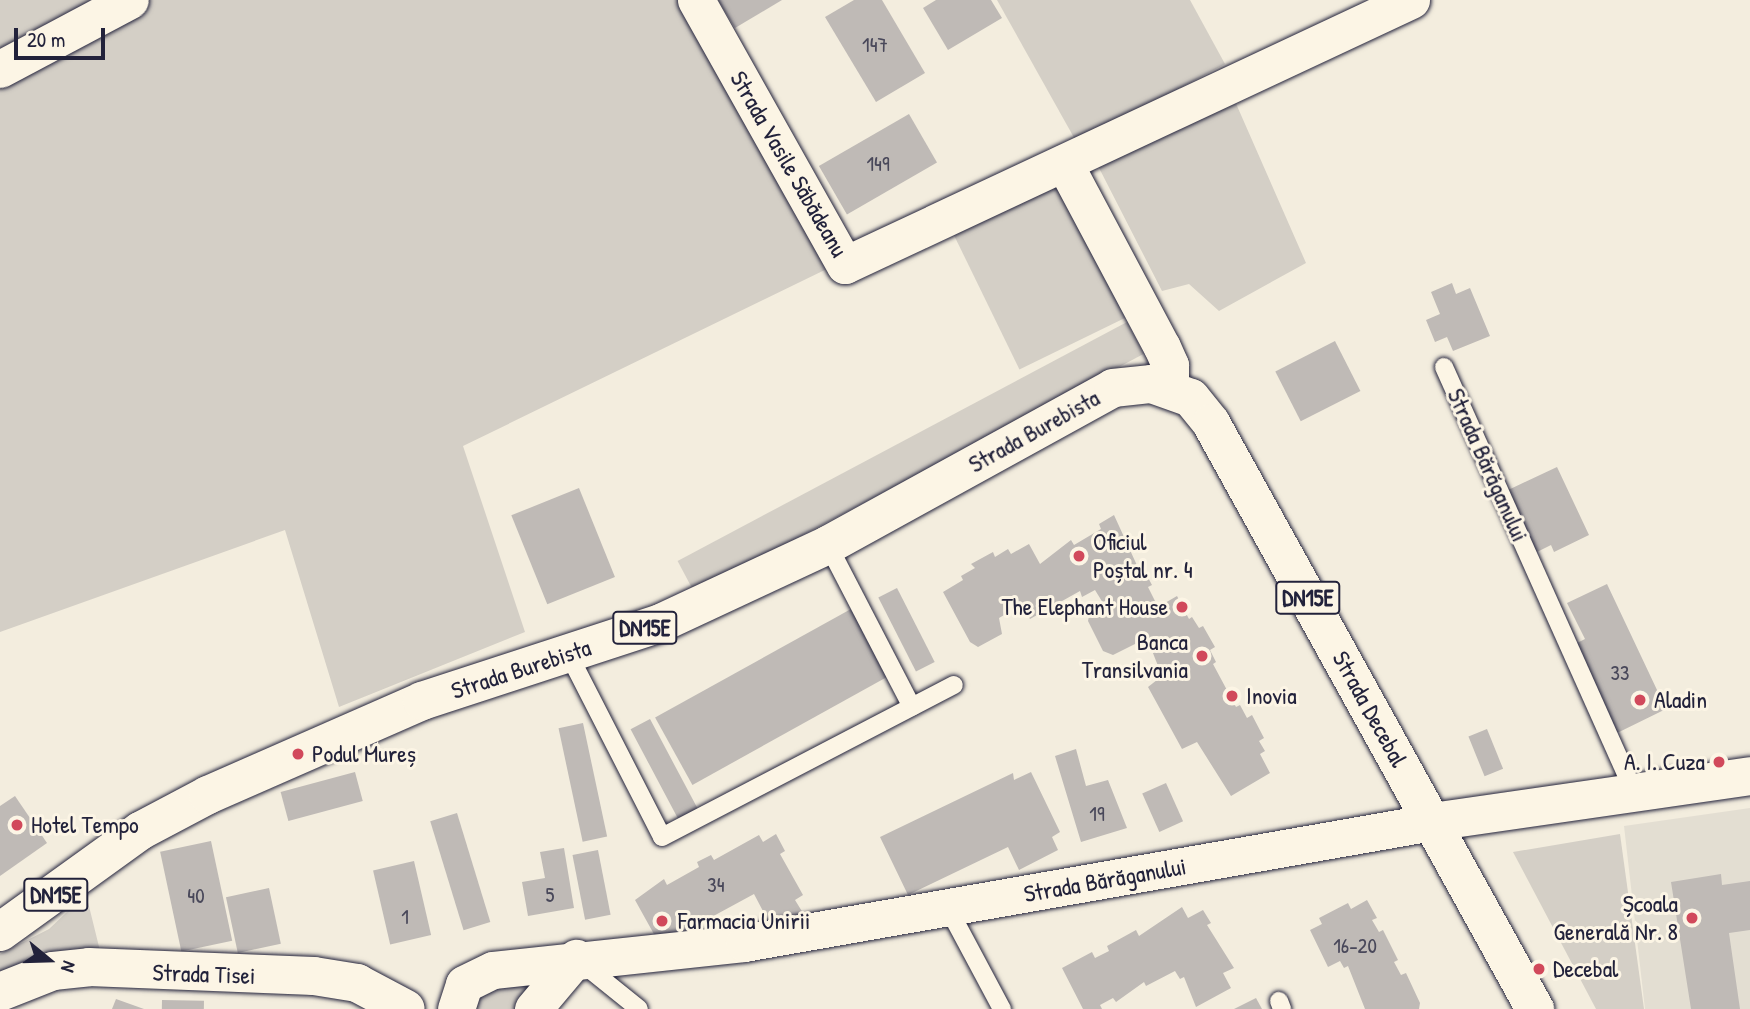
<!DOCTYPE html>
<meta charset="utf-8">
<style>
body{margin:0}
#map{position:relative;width:1750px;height:1009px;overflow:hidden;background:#f3edde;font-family:"Patrick Hand",sans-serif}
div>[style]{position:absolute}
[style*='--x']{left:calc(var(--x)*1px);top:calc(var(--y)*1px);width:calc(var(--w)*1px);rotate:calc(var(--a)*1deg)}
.built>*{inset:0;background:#e3ded2}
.green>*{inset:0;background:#d4cfc6;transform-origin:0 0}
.building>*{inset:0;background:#bfbab6;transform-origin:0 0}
.roads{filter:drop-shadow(0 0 2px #22223b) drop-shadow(0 0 2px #22223b)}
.lane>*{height:18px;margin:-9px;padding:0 9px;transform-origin:9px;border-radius:9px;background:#fcf5e5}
.street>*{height:37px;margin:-18.5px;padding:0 18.5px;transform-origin:18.5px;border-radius:18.5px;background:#fcf5e5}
.secondary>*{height:38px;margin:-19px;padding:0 19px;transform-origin:19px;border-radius:19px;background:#fcf5e5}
.primary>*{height:38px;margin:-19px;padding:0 19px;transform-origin:19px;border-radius:19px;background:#fcf5e5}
.dots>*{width:19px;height:19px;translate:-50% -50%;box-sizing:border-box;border:4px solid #fcf5e5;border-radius:50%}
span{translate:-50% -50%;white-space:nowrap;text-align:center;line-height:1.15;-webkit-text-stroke:6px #fcf5e5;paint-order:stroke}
.number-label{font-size:21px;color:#49485a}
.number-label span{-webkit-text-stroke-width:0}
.shield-label span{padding:2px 5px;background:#fcf5e5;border:2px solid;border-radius:5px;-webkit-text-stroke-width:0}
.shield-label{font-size:23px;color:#22223b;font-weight:700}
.street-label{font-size:24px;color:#22223b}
.poi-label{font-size:24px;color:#22223b}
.left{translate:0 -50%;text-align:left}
.right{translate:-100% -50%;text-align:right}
.north{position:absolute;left:14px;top:925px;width:70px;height:70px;-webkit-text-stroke:5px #fcf5e5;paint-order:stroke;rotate:109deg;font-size:19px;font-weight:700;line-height:28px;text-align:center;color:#22223b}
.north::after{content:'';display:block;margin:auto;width:24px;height:32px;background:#22223b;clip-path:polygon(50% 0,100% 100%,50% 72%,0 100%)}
.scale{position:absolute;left:14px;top:28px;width:91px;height:32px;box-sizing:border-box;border:4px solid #22223b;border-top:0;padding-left:9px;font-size:21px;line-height:24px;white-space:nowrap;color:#22223b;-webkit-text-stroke:5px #fcf5e5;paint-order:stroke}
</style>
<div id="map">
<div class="built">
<div style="clip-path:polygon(1750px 808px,1750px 1009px,1645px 1009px,1624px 826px)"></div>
</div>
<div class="green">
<div style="clip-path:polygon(0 0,687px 0,835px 265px,463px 446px,525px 632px,339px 707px,285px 530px,0 632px)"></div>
<div style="clip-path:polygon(997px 0,1190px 0,1225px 64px,1077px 143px)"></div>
<div style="clip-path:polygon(1234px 99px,1306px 263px,1219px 311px,1189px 284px,1162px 291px,1097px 164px)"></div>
<div style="left:1058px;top:177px;width:156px;height:119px;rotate:64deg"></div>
<div style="left:1127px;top:322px;width:36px;height:509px;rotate:62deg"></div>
<div style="clip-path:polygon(1620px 834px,1644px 1009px,1596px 1009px,1513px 852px)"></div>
<div style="clip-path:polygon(86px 894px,104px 967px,0 973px,0 954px,49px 929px)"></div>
<div style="clip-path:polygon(538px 972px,521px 1009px,466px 1009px,471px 989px)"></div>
</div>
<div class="building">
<div style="clip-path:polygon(718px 0,782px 0,735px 28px)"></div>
<div style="clip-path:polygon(854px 0,882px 0,925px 73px,876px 102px,825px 17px)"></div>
<div style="clip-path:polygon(936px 0,991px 0,1002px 18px,948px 50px,923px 8px)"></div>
<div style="left:909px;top:114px;width:56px;height:104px;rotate:60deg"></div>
<div style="clip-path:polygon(1452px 283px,1456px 294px,1470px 288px,1490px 336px,1453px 351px,1447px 337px,1435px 342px,1426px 320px,1440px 314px,1431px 292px)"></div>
<div style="left:1335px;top:341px;width:56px;height:67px;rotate:63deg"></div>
<div style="clip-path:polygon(1557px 467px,1589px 535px,1554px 552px,1551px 545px,1535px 553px,1506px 491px)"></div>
<div style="left:579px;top:488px;width:96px;height:73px;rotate:68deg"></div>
<div style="clip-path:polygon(1114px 515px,1140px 572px,1144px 570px,1152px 585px,1148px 587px,1158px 607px,1177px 596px,1189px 619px,1192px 617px,1199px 628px,1203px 626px,1215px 647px,1210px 650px,1216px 662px,1213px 664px,1236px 707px,1240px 705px,1247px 718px,1252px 715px,1264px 738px,1259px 741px,1265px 751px,1260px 754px,1270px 773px,1231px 796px,1197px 742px,1182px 749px,1148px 687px,1162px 676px,1147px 638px,1113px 655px,1103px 651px,1088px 621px,1090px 611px,1103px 603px,1095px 590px,1082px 597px,1080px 591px,1030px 619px,1021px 605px,999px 618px,1002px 634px,978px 647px,970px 642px,943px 592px,963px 580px,961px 576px,975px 568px,971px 564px,993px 552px,995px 557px,1008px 549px,1011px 554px,1029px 544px,1040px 564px,1071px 540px,1074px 545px,1101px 529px,1099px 524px)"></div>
<div style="clip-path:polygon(1607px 584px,1666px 709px,1613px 735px,1571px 646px,1585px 639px,1567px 603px)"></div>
<div style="left:897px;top:588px;width:83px;height:21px;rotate:63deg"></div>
<div style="left:851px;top:609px;width:77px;height:224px;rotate:61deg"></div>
<div style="left:650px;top:719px;width:102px;height:22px;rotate:62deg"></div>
<div style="left:583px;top:723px;width:116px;height:25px;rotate:78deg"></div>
<div style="left:1487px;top:729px;width:43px;height:20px;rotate:68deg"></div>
<div style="clip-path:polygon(1076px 749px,1086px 786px,1108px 780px,1127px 828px,1081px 842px,1055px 756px)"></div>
<div style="left:355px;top:772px;width:30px;height:77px;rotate:75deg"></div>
<div style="clip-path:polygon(1031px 772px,1060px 832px,1052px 837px,1058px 850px,1019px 870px,1008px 847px,908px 895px,880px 837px,1013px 773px,1014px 780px)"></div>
<div style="left:1166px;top:783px;width:42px;height:26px;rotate:66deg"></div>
<div style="clip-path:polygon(15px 796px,47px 843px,0 876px,0 806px)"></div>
<div style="left:457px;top:813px;width:114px;height:28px;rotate:73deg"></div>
<div style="clip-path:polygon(776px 834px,785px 851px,780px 854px,803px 895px,795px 900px,803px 913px,773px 930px,754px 894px,660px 945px,635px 900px,664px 879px,667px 885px,699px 867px,697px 862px,711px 855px,714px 860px,759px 835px,763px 842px)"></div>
<div style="left:211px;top:841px;width:102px;height:52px;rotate:78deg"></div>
<div style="clip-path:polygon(564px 848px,574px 908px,528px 916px,522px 882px,545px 878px,540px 852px)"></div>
<div style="left:598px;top:850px;width:66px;height:26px;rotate:79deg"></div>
<div style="left:414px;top:861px;width:76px;height:42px;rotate:77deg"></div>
<div style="clip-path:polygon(1721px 874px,1722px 885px,1750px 881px,1750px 930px,1729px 933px,1740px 1009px,1691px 1009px,1671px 882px)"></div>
<div style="left:269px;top:888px;width:57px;height:44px;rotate:78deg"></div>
<div style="clip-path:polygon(1367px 900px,1377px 918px,1372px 920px,1379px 932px,1383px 930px,1398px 960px,1394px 962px,1401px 975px,1406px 973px,1420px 1003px,1419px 1009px,1365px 1009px,1348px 966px,1344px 968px,1340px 961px,1328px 967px,1310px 930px,1322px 924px,1319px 918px,1348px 903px,1351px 909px)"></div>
<div style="clip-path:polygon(1182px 907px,1188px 918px,1203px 910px,1211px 923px,1207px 925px,1234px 968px,1223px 973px,1231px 988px,1196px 1007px,1184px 977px,1180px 979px,1175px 971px,1146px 986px,1144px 982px,1116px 1002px,1113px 998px,1100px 1005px,1102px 1009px,1083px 1009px,1062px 968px,1092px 952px,1095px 958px,1109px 951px,1107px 946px,1136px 930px,1139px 936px)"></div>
<div style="clip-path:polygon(1256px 998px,1262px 1009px,1234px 1009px)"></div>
<div style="clip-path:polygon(116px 999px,144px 1009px,112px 1009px)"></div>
<div style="left:162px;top:1000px;width:42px;height:9px;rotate:1deg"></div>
</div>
<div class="roads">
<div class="lane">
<div style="--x:1444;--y:367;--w:466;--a:65.9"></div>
<div style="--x:828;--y:545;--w:182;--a:62.6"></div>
<div style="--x:569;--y:655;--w:204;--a:62.9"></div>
<div style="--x:662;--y:837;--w:329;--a:-27.5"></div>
<div style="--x:948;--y:908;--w:115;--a:61.9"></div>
<div style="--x:582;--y:963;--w:73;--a:38.9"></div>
<div style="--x:1279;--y:1001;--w:9;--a:69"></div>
</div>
<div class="street">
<div style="--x:696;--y:0;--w:304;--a:60.7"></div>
<div style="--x:845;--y:265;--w:625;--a:-25.09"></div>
<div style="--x:0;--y:69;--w:147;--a:-28"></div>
<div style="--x:1064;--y:163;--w:208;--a:62"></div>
<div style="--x:1162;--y:347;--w:20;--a:66"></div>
<div style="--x:1170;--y:365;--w:22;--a:90"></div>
<div style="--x:456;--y:1009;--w:26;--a:-72"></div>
<div style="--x:464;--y:984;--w:32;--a:-26"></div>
<div style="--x:493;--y:970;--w:252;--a:-6.1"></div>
<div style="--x:744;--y:943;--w:699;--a:-9.97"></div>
<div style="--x:533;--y:1009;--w:67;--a:-49.9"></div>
</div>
<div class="secondary">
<div style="--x:1432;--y:822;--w:321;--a:-8.2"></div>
</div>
<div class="primary">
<div style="--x:0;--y:932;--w:173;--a:-35.8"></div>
<div style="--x:140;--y:831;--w:77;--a:-27.9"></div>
<div style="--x:208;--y:795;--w:234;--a:-23.7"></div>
<div style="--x:422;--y:701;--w:254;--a:-18.1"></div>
<div style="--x:663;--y:622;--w:182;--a:-25"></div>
<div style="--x:828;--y:545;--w:325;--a:-28.8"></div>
<div style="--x:1113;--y:388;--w:39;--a:-6"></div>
<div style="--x:1152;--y:384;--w:41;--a:19.7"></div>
<div style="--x:1191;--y:398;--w:32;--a:51"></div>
<div style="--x:1211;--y:423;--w:670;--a:61.06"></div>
<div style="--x:0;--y:992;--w:57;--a:-21.6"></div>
<div style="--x:53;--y:971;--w:36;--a:-6"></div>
<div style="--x:89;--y:967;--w:225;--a:2.3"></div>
<div style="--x:314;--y:976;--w:44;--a:9.2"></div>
<div style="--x:357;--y:983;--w:55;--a:28"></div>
</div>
</div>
<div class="dots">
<div style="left:1079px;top:556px;background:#d1495b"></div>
<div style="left:1182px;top:607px;background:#d1495b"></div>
<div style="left:1202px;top:656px;background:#d1495b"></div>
<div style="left:1232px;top:696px;background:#d1495b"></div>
<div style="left:1640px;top:700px;background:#d1495b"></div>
<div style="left:298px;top:754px;background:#d1495b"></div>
<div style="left:1719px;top:762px;background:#d1495b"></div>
<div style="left:17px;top:825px;background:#d1495b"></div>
<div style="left:1692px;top:918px;background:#d1495b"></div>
<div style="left:662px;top:921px;background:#d1495b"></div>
<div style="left:1539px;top:969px;background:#d1495b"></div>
</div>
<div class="number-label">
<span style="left:875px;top:45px">147</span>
<span style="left:878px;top:164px">149</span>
<span style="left:1620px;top:673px">33</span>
<span style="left:1097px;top:814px">19</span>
<span style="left:716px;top:885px">34</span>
<span style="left:550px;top:895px">5</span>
<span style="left:196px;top:896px">40</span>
<span style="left:405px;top:917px">1</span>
<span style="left:1355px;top:946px">16-20</span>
</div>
<div class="shield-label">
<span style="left:1308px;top:598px">DN15E</span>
<span style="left:645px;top:628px">DN15E</span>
<span style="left:56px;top:895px">DN15E</span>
</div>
<div class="street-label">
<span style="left:789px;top:164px;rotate:60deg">Strada Vasile Săbădeanu</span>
<span style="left:1034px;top:431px;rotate:-29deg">Strada Burebista</span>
<span style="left:1488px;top:465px;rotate:66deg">Strada Bărăganului</span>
<span style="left:521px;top:669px;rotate:-18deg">Strada Burebista</span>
<span style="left:1370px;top:709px;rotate:61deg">Strada Decebal</span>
<span style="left:1105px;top:880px;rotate:-10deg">Strada Bărăganului</span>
<span style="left:204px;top:974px;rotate:2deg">Strada Tisei</span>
</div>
<div class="poi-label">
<span class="left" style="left:1093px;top:556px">Oficiul<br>Poștal nr. 4</span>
<span class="right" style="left:1168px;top:607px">The Elephant House</span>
<span class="right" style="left:1188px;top:656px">Banca<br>Transilvania</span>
<span class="left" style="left:1246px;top:696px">Inovia</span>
<span class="left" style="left:1654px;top:700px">Aladin</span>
<span class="left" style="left:312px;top:754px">Podul Mureș</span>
<span class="right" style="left:1705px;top:762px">A. I. Cuza</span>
<span class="left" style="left:31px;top:825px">Hotel Tempo</span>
<span class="right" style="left:1678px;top:918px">Școala<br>Generală Nr. 8</span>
<span class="left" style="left:678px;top:921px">Farmacia Unirii</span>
<span class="left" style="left:1553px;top:969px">Decebal</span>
</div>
<div class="north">N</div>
<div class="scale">20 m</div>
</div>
